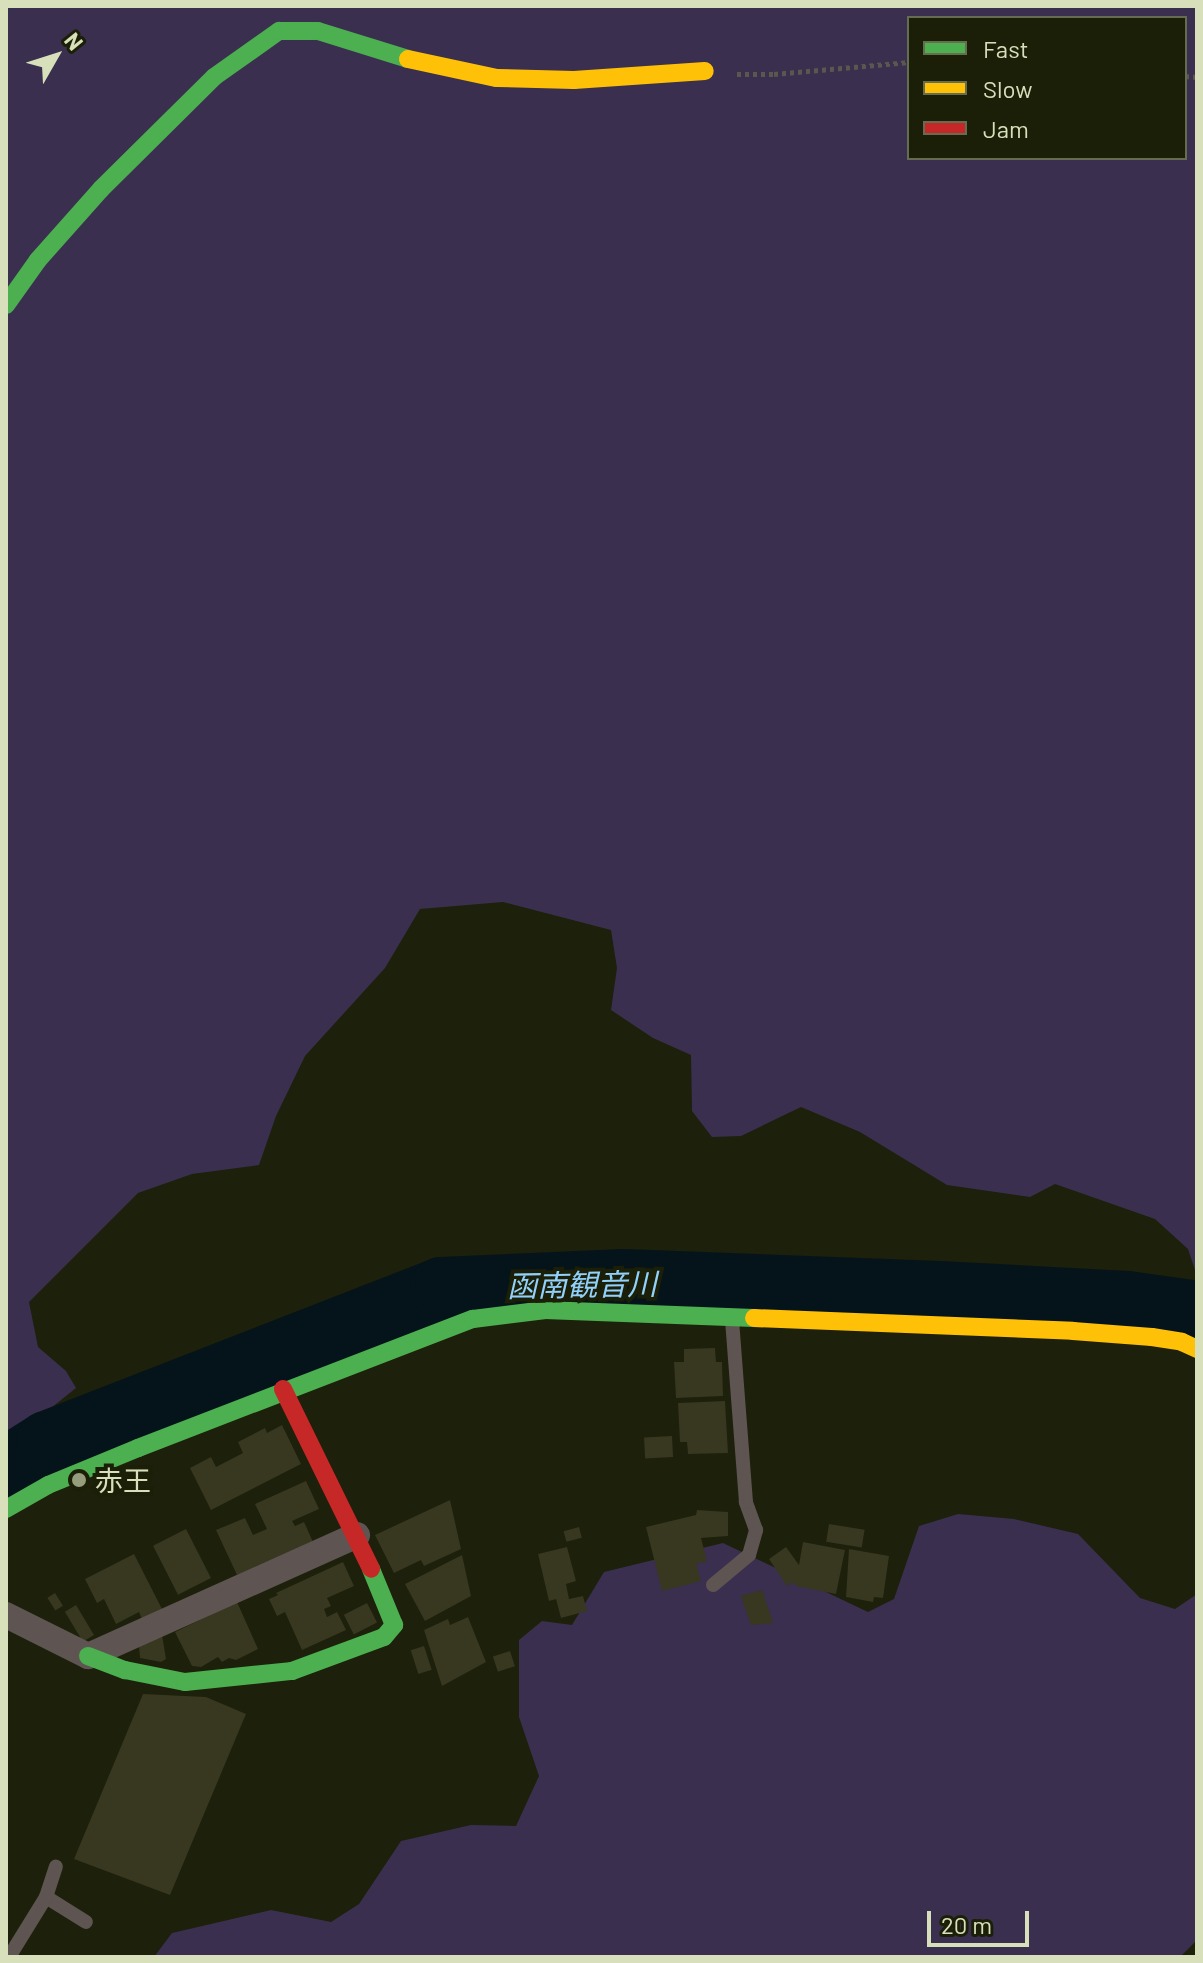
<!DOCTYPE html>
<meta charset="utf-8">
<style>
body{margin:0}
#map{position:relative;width:1203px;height:1963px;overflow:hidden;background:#1d200a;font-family:Barlow,"Noto Sans JP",sans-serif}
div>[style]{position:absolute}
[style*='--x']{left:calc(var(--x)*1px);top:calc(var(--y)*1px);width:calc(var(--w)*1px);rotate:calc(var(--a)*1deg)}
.green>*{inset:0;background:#3a2f4f}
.river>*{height:62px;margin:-31px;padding:0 31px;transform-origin:31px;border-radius:31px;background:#05141b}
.building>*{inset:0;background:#383720;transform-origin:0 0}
.path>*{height:5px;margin-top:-2.5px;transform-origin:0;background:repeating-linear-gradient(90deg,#5b564e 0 4px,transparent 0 8px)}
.lane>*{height:14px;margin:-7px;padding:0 7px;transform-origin:7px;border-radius:7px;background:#5e5451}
.street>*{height:26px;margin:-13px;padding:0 13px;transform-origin:13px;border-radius:13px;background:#5e5451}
.fast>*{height:18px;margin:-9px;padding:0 9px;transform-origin:9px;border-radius:9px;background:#4caf50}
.slow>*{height:18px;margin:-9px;padding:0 9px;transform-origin:9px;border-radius:9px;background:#ffc107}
.jam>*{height:18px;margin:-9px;padding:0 9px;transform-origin:9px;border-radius:9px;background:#c62828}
.dots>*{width:22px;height:22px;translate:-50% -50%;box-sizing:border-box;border:4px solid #1b1f07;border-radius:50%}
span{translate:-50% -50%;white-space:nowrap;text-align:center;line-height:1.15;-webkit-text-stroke:8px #1b1f07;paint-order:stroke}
.poi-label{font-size:28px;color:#d7e0bb}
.left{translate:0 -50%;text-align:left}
.water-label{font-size:30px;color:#91d1fc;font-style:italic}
.frame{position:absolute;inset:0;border:8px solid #d7e0bb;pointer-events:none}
.legend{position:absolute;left:907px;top:16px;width:280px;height:144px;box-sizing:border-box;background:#1b1f07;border:2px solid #666c4f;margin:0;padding:10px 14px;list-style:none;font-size:24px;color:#d7e0bb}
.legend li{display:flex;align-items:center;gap:16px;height:40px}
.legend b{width:40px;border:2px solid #666c4f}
.north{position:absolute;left:16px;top:16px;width:80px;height:80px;-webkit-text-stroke:6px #1b1f07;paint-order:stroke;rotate:51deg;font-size:22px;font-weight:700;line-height:32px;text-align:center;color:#d7e0bb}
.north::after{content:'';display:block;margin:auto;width:28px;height:36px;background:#d7e0bb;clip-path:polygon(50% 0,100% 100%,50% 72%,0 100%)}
.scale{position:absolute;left:927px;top:1911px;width:102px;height:36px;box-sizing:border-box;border:4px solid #d7e0bb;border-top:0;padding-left:10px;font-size:24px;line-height:28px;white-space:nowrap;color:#d7e0bb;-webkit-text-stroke:6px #1b1f07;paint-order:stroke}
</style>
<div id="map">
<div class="green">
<div style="clip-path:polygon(evenodd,6px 6px,1197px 6px,1197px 1276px,1188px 1249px,1155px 1219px,1055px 1184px,1030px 1197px,947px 1185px,860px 1132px,801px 1107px,741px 1136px,712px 1137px,692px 1111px,691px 1055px,653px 1038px,611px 1010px,617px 968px,611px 930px,503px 902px,420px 909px,385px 968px,305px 1056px,276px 1116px,259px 1165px,192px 1174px,138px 1193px,29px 1302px,38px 1347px,66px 1371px,76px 1388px,6px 1444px,6px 6px,909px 18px,1185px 18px,1185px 158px,909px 158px,909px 18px)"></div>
<div style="clip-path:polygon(958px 1514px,1014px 1519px,1078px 1534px,1140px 1598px,1175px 1609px,1197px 1594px,1197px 1940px,1180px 1957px,154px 1957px,172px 1933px,271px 1910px,331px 1922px,359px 1904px,401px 1841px,471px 1825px,516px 1826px,539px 1776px,519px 1717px,519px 1640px,542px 1621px,572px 1625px,604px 1572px,723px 1543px,868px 1612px,894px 1599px,919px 1526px)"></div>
</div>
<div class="river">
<div style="--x:6;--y:1468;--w:49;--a:-32.4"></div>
<div style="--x:47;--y:1442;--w:423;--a:-21.3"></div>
<div style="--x:441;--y:1288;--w:183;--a:-2.5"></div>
<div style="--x:624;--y:1280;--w:315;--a:2.2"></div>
<div style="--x:939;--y:1292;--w:188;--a:3"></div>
<div style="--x:1127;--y:1302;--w:67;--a:7.8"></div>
</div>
<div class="building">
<div style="clip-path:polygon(715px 1348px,716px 1362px,722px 1362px,723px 1396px,676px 1398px,674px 1362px,684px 1362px,684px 1349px)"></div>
<div style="clip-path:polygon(725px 1401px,728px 1453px,688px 1454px,687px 1442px,680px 1442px,678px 1403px)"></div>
<div style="clip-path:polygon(282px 1425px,301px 1464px,211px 1510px,190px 1468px,211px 1457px,216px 1467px,243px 1453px,238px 1442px,265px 1428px,267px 1433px)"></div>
<div style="left:672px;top:1436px;width:21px;height:28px;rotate:87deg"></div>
<div style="clip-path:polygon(306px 1481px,319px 1509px,292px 1521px,295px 1526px,304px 1522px,313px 1542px,237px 1575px,216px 1530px,245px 1518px,253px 1535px,267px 1529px,255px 1504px)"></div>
<div style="clip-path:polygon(450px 1500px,461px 1549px,424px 1566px,421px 1560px,394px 1573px,375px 1535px)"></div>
<div style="clip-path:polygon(697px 1510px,728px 1512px,728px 1536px,701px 1538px,707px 1561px,696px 1564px,701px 1581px,662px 1591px,646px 1527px,696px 1515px)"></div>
<div style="left:829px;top:1524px;width:36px;height:18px;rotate:9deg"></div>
<div style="left:579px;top:1527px;width:11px;height:16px;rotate:75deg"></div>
<div style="left:186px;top:1529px;width:55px;height:37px;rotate:63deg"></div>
<div style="clip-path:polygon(803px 1542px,845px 1550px,836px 1594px,796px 1586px,793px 1582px,787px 1586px,769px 1559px,786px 1547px,799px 1565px)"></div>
<div style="clip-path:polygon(567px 1547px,576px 1581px,566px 1584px,569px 1599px,583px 1596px,587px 1611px,561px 1618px,556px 1599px,549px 1601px,538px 1554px)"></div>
<div style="clip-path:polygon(849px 1549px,889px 1556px,883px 1598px,874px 1597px,873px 1602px,846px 1597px)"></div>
<div style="clip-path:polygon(134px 1554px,162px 1609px,142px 1619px,139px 1612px,116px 1624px,104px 1599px,97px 1603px,85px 1579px)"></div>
<div style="clip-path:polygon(462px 1555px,471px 1596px,425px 1621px,405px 1584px)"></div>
<div style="clip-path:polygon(343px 1562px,354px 1586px,327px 1598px,331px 1606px,324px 1609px,327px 1617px,337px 1612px,346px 1630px,302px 1650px,285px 1612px,277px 1616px,269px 1599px,278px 1595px,276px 1593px)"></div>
<div style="clip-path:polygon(762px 1590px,773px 1623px,751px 1625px,741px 1596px)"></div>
<div style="left:55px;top:1593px;width:15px;height:9px;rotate:58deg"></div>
<div style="clip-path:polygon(237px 1602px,258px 1649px,236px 1660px,229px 1658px,222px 1662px,218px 1657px,201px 1667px,192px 1666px,175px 1632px)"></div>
<div style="left:367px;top:1603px;width:22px;height:26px;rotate:63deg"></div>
<div style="left:76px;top:1605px;width:35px;height:13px;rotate:59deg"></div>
<div style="clip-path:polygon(468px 1617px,486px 1662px,442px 1686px,424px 1630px,448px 1619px,450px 1625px)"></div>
<div style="clip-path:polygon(162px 1635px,166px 1659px,161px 1662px,140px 1658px,139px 1646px)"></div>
<div style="left:424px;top:1646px;width:25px;height:14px;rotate:72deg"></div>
<div style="left:510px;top:1651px;width:16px;height:18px;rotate:72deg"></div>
<div style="clip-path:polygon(143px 1694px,206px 1697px,246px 1714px,170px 1895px,74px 1859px)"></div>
</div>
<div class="path">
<div style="--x:737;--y:74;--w:37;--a:0"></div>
<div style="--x:774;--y:74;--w:136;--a:-5.1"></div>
<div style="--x:1185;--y:76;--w:12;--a:5"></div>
</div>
<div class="lane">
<div style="--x:713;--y:1585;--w:47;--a:-39.8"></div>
<div style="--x:749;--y:1555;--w:26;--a:-74"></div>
<div style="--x:756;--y:1530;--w:30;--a:-110"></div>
<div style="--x:746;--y:1502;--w:185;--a:-94.4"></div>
<div style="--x:46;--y:1897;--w:47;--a:32"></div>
<div style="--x:9;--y:1957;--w:70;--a:-58.3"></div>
<div style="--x:46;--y:1897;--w:32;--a:-72"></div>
</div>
<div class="street">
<div style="--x:6;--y:1615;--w:92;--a:26.6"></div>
<div style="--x:88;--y:1656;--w:295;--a:-24.2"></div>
</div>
<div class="fast">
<div style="--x:6;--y:305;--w:55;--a:-54.6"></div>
<div style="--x:38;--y:260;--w:95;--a:-48.4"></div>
<div style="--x:101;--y:189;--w:159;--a:-44.7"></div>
<div style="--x:214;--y:77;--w:80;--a:-35.3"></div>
<div style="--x:279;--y:31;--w:39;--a:0"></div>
<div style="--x:318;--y:31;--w:94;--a:17.3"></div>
<div style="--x:6;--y:1509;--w:48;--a:-29.7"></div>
<div style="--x:48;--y:1485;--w:97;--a:-22.3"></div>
<div style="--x:138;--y:1448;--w:359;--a:-21.1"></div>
<div style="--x:473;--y:1319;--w:73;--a:-7.1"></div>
<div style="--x:545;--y:1310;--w:209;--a:2.2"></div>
<div style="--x:88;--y:1656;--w:40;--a:21"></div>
<div style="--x:125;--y:1670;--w:61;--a:11.3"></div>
<div style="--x:185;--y:1682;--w:108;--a:-5.9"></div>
<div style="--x:292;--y:1671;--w:98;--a:-20.3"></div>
<div style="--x:384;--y:1637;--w:16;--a:-50"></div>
<div style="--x:394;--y:1625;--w:61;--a:-112.3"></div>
</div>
<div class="slow">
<div style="--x:408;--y:59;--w:91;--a:12.1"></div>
<div style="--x:497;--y:78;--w:77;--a:1.5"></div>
<div style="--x:574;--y:80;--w:131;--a:-3.9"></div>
<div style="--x:754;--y:1318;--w:319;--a:2.3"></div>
<div style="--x:1073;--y:1331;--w:79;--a:4.3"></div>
<div style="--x:1152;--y:1337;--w:30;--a:9"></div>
<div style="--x:1182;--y:1342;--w:17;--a:25"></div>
</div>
<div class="jam">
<div style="--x:283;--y:1389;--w:200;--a:63.9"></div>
</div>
<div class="dots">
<div style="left:79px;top:1480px;background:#969d7d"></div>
</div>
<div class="poi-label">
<span class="left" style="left:95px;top:1480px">赤王</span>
</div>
<div class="water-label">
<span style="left:582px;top:1284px;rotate:-1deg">函南観音川</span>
</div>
<div class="frame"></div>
<ul class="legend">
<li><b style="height:10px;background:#4caf50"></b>Fast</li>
<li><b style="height:10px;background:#ffc107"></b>Slow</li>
<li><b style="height:10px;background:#c62828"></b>Jam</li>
</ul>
<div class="north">N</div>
<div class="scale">20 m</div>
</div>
